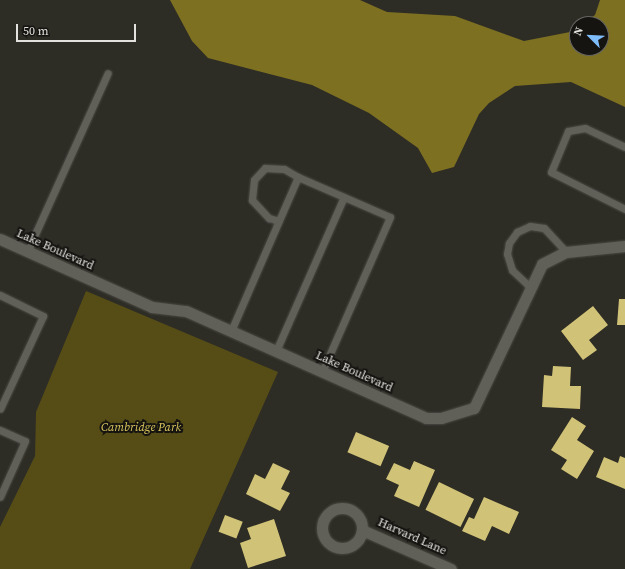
<!DOCTYPE html>
<style>
body{margin:0}
#map{position:relative;width:625px;height:569px;overflow:hidden;background:#2d2c25;font-family:"Source Serif 4",serif}
div>[style]{position:absolute}
[style*='--x']{left:calc(var(--x)*1px);top:calc(var(--y)*1px);width:calc(var(--w)*1px);rotate:calc(var(--a)*1deg)}
.green>*{inset:0;background:#564c16}
.water>*{inset:0;background:#7e7021}
.building>*{inset:0;background:#d0c276;transform-origin:0 0}
.roads{filter:drop-shadow(0 0 1px #4b4a44) drop-shadow(0 0 1px #4b4a44)}
.service>*{height:7px;margin:-3.5px;padding:0 3.5px;transform-origin:3.5px;border-radius:3.5px;background:#616058}
.minor>*{height:11px;margin:-5.5px;padding:0 5.5px;transform-origin:5.5px;border-radius:5.5px;background:#616058}
.minor>.ring{margin:-5.5px;padding:0;box-sizing:content-box;background:none;border:11px solid #616058;border-radius:50%}
span{translate:-50% -50%;white-space:nowrap;text-align:center;line-height:1.15;-webkit-text-stroke:4px #151411;paint-order:stroke}
.street-label{font-size:12px;color:#e3e2de}
.park-label{font-size:12px;color:#dbc75d;font-style:italic}
.north{position:absolute;left:569px;top:16px;width:40px;height:40px;box-sizing:border-box;background:#151411;border:1px solid #676663;border-radius:50%;rotate:294deg;font-size:11px;font-weight:700;line-height:16px;text-align:center;color:#e3e2de}
.north::after{content:'';display:block;margin:auto;width:14px;height:18px;background:#7fbdfa;clip-path:polygon(50% 0,100% 100%,50% 72%,0 100%)}
.scale{position:absolute;left:16px;top:24px;width:120px;height:18px;box-sizing:border-box;border:2px solid #e3e2de;border-top:0;padding-left:5px;font-size:12px;line-height:14px;white-space:nowrap;color:#e3e2de;-webkit-text-stroke:3px #151411;paint-order:stroke}
</style>
<div id="map">
<div class="green">
<div style="clip-path:polygon(86px 291px,278px 372px,190px 569px,0 569px,0 527px,35px 456px,36px 412px)"></div>
</div>
<div class="water">
<div style="clip-path:polygon(170px 0,360px 0,387px 12px,455px 16px,524px 41px,570px 32px,577px 27px,577px 48px,601px 48px,601px 24px,581px 24px,595px 15px,600px 0,625px 0,625px 107px,571px 82px,515px 86px,489px 103px,479px 114px,454px 167px,432px 173px,418px 148px,369px 113px,312px 85px,208px 58px,192px 41px)"></div>
</div>
<div class="building">
<div style="clip-path:polygon(619px 299px,625px 299px,625px 325px,617px 325px)"></div>
<div style="clip-path:polygon(593px 306px,608px 325px,589px 340px,597px 350px,583px 360px,561px 331px)"></div>
<div style="clip-path:polygon(553px 366px,571px 367px,570px 386px,581px 386px,580px 409px,542px 407px,544px 375px,552px 376px)"></div>
<div style="clip-path:polygon(572px 417px,586px 426px,577px 440px,594px 451px,577px 479px,561px 469px,567px 460px,551px 450px)"></div>
<div style="left:356px;top:432px;width:36px;height:22px;rotate:23deg"></div>
<div style="clip-path:polygon(620px 456px,625px 458px,625px 489px,596px 477px,604px 457px,618px 463px)"></div>
<div style="clip-path:polygon(414px 461px,435px 470px,419px 507px,394px 496px,399px 485px,386px 479px,394px 463px,410px 470px)"></div>
<div style="clip-path:polygon(273px 463px,290px 471px,281px 489px,290px 493px,280px 511px,246px 494px,255px 474px,265px 479px)"></div>
<div style="left:439px;top:482px;width:39px;height:31px;rotate:26deg"></div>
<div style="clip-path:polygon(484px 497px,519px 512px,509px 534px,492px 526px,485px 541px,462px 531px,469px 517px,474px 519px)"></div>
<div style="left:225px;top:515px;width:19px;height:18px;rotate:21deg"></div>
<div style="clip-path:polygon(274px 519px,286px 556px,248px 568px,240px 543px,251px 539px,247px 528px)"></div>
</div>
<div class="roads">
<div class="service">
<div style="--x:625;--y:147;--w:44;--a:-154.6"></div>
<div style="--x:585;--y:128;--w:17;--a:170"></div>
<div style="--x:568;--y:131;--w:44;--a:112.5"></div>
<div style="--x:551;--y:172;--w:83;--a:26.6"></div>
<div style="--x:298;--y:177;--w:100;--a:23.5"></div>
<div style="--x:390;--y:217;--w:169;--a:113.7"></div>
<div style="--x:27;--y:252;--w:196;--a:-65.7"></div>
<div style="--x:529;--y:286;--w:23;--a:-137"></div>
<div style="--x:512;--y:270;--w:17;--a:-107"></div>
<div style="--x:507;--y:254;--w:11;--a:-80"></div>
<div style="--x:509;--y:243;--w:14;--a:-54"></div>
<div style="--x:517;--y:232;--w:14;--a:-25"></div>
<div style="--x:530;--y:226;--w:14;--a:8"></div>
<div style="--x:544;--y:228;--w:33;--a:47"></div>
<div style="--x:0;--y:295;--w:48;--a:26"></div>
<div style="--x:43;--y:316;--w:102;--a:114.8"></div>
<div style="--x:231;--y:331;--w:168;--a:-66.5"></div>
<div style="--x:298;--y:177;--w:16;--a:-150"></div>
<div style="--x:284;--y:169;--w:19;--a:-177"></div>
<div style="--x:265;--y:168;--w:16;--a:133"></div>
<div style="--x:254;--y:180;--w:20;--a:96"></div>
<div style="--x:252;--y:200;--w:25;--a:47"></div>
<div style="--x:269;--y:218;--w:10;--a:17"></div>
<div style="--x:276;--y:351;--w:168;--a:-66.2"></div>
<div style="--x:0;--y:430;--w:27;--a:24"></div>
<div style="--x:25;--y:441;--w:61;--a:114.1"></div>
</div>
<div class="minor">
<div style="--x:0;--y:239;--w:167;--a:24.1"></div>
<div style="--x:152;--y:307;--w:34;--a:7"></div>
<div style="--x:186;--y:311;--w:263;--a:24"></div>
<div style="--x:426;--y:418;--w:15;--a:0"></div>
<div style="--x:441;--y:418;--w:34;--a:-17"></div>
<div style="--x:474;--y:408;--w:159;--a:-64.7"></div>
<div style="--x:542;--y:264;--w:27;--a:-27"></div>
<div style="--x:566;--y:252;--w:59;--a:-5.8"></div>
<div class="ring" style="left:322px;top:508px;width:29px;height:29px"></div>
<div style="--x:362;--y:530;--w:97;--a:23.7"></div>
</div>
</div>
<div class="street-label">
<span style="left:55px;top:250px;rotate:24deg">Lake Boulevard</span>
<span style="left:354px;top:372px;rotate:24deg">Lake Boulevard</span>
<span style="left:412px;top:537px;rotate:24deg">Harvard Lane</span>
</div>
<div class="park-label">
<span style="left:141px;top:428px">Cambridge Park</span>
</div>
<div class="north">N</div>
<div class="scale">50 m</div>
</div>
